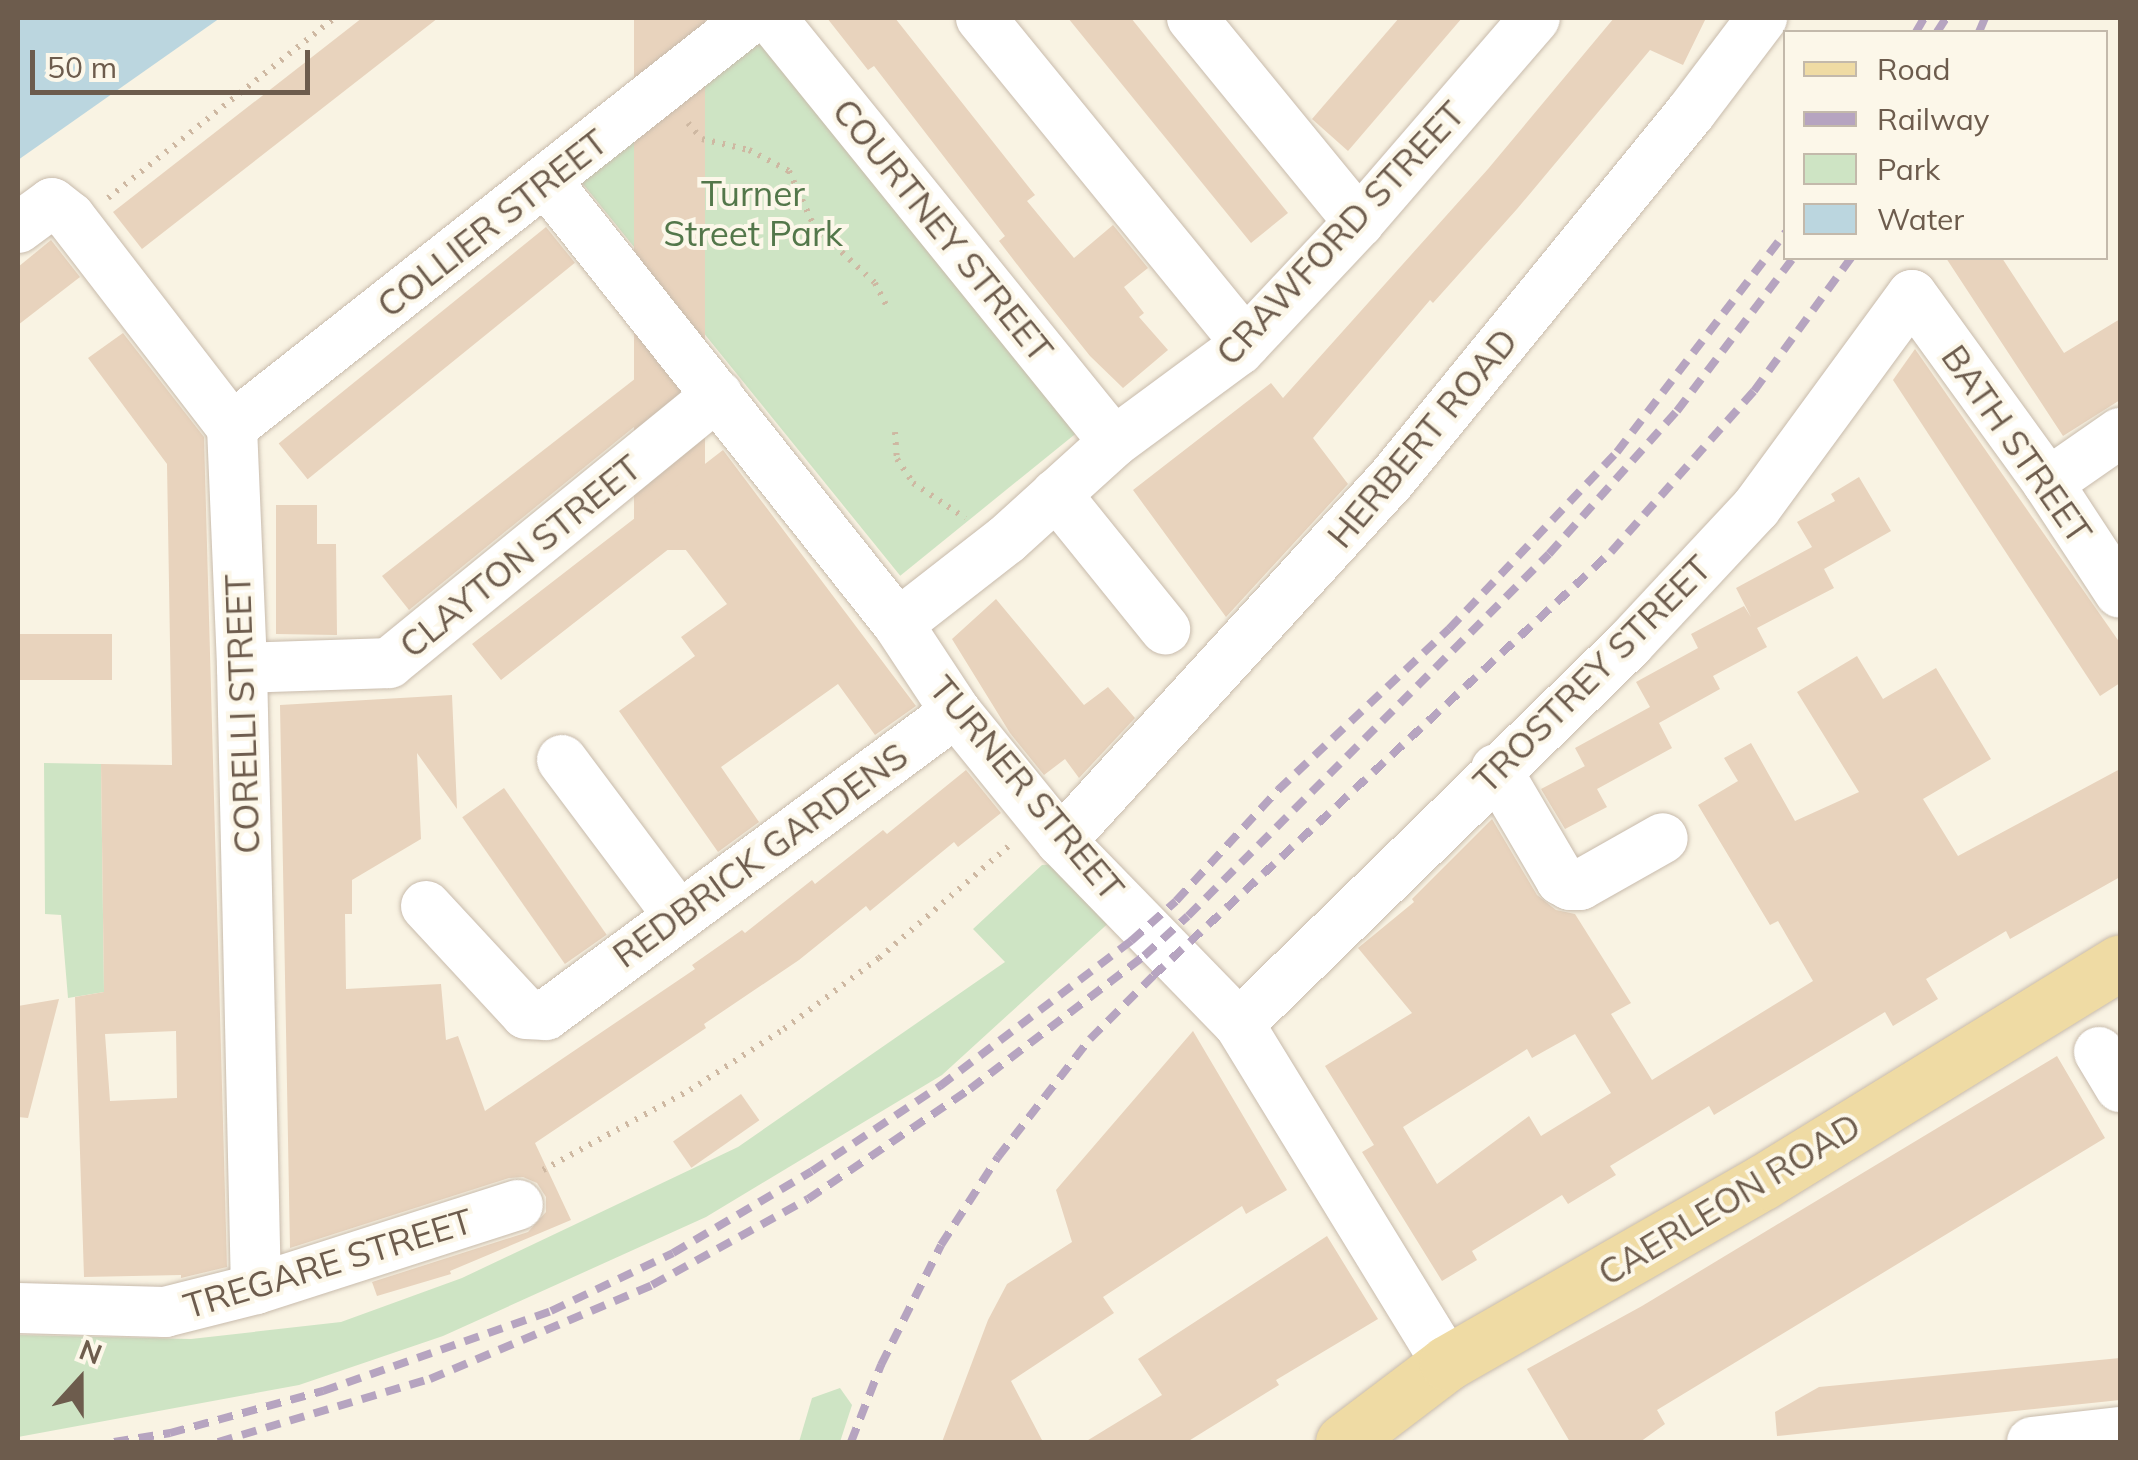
<!DOCTYPE html>
<style>
body{margin:0}
#map{position:relative;width:2138px;height:1460px;overflow:hidden;background:#f9f3e3;font-family:Mulish,sans-serif}
div>[style]{position:absolute}
[style*='--x']{left:calc(var(--x)*1px);top:calc(var(--y)*1px);width:calc(var(--w)*1px);rotate:calc(var(--a)*1deg)}
.green>*{inset:0;background:#cee4c4;transform-origin:0 0}
.water>*{inset:0;background:#bbd6df}
.building>*{inset:0;background:#e8d3bd;transform-origin:0 0}
.path>*{height:6px;margin-top:-3px;transform-origin:0;background:repeating-linear-gradient(90deg,#ceb8a2 0 2.5px,transparent 0 10.5px)}
.roads{filter:drop-shadow(0 0 2px #c8bbac) drop-shadow(0 0 2px #c8bbac)}
.minor>*{height:50px;margin:-25px;padding:0 25px;transform-origin:25px;border-radius:25px;background:#fff}
.major>*{height:55px;margin:-27.5px;padding:0 27.5px;transform-origin:27.5px;border-radius:27.5px;background:#efdba4}
.rail>*{height:8px;margin-top:-4px;transform-origin:0;background:repeating-linear-gradient(90deg,#b6a4c0 0 15px,transparent 0 25px)}
span{translate:-50% -50%;white-space:nowrap;text-align:center;line-height:1.15;-webkit-text-stroke:8px #fcf7e9;paint-order:stroke}
.park-label{font-size:35px;color:#53774a}
.street-label{font-size:35px;color:#6d5c4d}
.frame{position:absolute;inset:0;border:20px solid #6d5c4d;pointer-events:none}
.legend{position:absolute;left:1783px;top:30px;width:325px;height:230px;box-sizing:border-box;background:#fcf7e9;border:2px solid #c3b9ab;margin:0;padding:12px 18px;list-style:none;font-size:30px;color:#6d5c4d}
.legend li{display:flex;align-items:center;gap:20px;height:50px}
.legend b{width:50px;border:2px solid #c3b9ab}
.north{position:absolute;left:30px;top:1330px;width:100px;height:100px;-webkit-text-stroke:8px #fcf7e9;paint-order:stroke;rotate:21deg;font-size:28px;font-weight:700;line-height:40px;text-align:center;color:#6d5c4d}
.north::after{content:'';display:block;margin:auto;width:35px;height:45px;background:#6d5c4d;clip-path:polygon(50% 0,100% 100%,50% 72%,0 100%)}
.scale{position:absolute;left:30px;top:50px;width:280px;height:45px;box-sizing:border-box;border:5px solid #6d5c4d;border-top:0;padding-left:12px;font-size:30px;line-height:35px;white-space:nowrap;color:#6d5c4d;-webkit-text-stroke:8px #fcf7e9;paint-order:stroke}
</style>
<div id="map">
<div class="green">
<div style="left:759px;top:39px;width:506px;height:228px;rotate:51deg"></div>
<div style="clip-path:polygon(44px 763px,101px 764px,104px 992px,68px 998px,61px 915px,45px 914px)"></div>
<div style="clip-path:polygon(1056px 864px,1114px 918px,942px 1075px,706px 1217px,443px 1336px,299px 1385px,18px 1437px,18px 1335px,191px 1339px,341px 1322px,462px 1278px,738px 1147px,1005px 962px,973px 929px,1042px 865px)"></div>
<div style="clip-path:polygon(840px 1388px,852px 1405px,840px 1442px,799px 1442px,812px 1398px)"></div>
</div>
<div class="water">
<div style="clip-path:polygon(18px 18px,220px 18px,18px 160px)"></div>
</div>
<div class="building">
<div style="clip-path:polygon(362px 18px,438px 18px,142px 249px,113px 212px)"></div>
<div style="left:634px;top:18px;width:71px;height:532px"></div>
<div style="clip-path:polygon(827px 18px,895px 18px,1035px 195px,1027px 201px,1074px 258px,1113px 225px,1148px 268px,1124px 287px,1144px 313px,1139px 317px,1168px 350px,1123px 388px,1090px 356px,1026px 276px,999px 241px,1005px 236px,874px 66px,868px 70px)"></div>
<div style="clip-path:polygon(1068px 18px,1131px 18px,1288px 213px,1251px 243px)"></div>
<div style="clip-path:polygon(1399px 18px,1462px 18px,1348px 151px,1312px 119px)"></div>
<div style="clip-path:polygon(1614px 18px,1706px 18px,1683px 65px,1650px 50px,1517px 209px,1433px 303px,1430px 300px,1313px 438px,1348px 484px,1226px 617px,1133px 490px,1271px 383px,1283px 398px,1488px 169px)"></div>
<div style="left:546px;top:227px;width:46px;height:344px;rotate:51deg"></div>
<div style="clip-path:polygon(51px 240px,80px 277px,18px 325px,18px 267px)"></div>
<div style="clip-path:polygon(1946px 258px,2002px 258px,2064px 353px,2120px 319px,2120px 400px,2063px 436px)"></div>
<div style="clip-path:polygon(evenodd,123px 333px,204px 437px,227px 1267px,181px 1278px,181px 1275px,84px 1277px,75px 997px,104px 992px,101px 764px,172px 765px,167px 464px,88px 358px,123px 333px,176px 1031px,177px 1098px,110px 1101px,105px 1034px,176px 1031px)"></div>
<div style="clip-path:polygon(1915px 349px,2120px 643px,2120px 683px,2100px 696px,1893px 380px)"></div>
<div style="clip-path:polygon(654px 364px,677px 392px,409px 610px,382px 576px)"></div>
<div style="clip-path:polygon(723px 450px,916px 706px,875px 735px,838px 684px,721px 767px,759px 822px,718px 852px,619px 711px,695px 656px,681px 637px,727px 604px,679px 541px,501px 680px,472px 644px)"></div>
<div style="clip-path:polygon(1859px 477px,1891px 531px,1824px 569px,1834px 588px,1757px 628px,1767px 647px,1713px 676px,1720px 689px,1659px 723px,1672px 748px,1597px 789px,1607px 807px,1565px 829px,1541px 789px,1585px 766px,1588px 772px,1575px 748px,1650px 707px,1636px 682px,1698px 648px,1691px 634px,1744px 606px,1751px 617px,1736px 588px,1812px 547px,1797px 522px,1835px 501px,1831px 494px)"></div>
<div style="clip-path:polygon(276px 505px,317px 505px,317px 544px,336px 544px,337px 635px,276px 634px)"></div>
<div style="clip-path:polygon(996px 599px,1084px 705px,1108px 687px,1135px 718px,1079px 778px,1065px 759px,1044px 775px,1010px 733px,952px 639px)"></div>
<div style="left:18px;top:634px;width:94px;height:46px"></div>
<div style="clip-path:polygon(evenodd,1857px 656px,1883px 699px,1936px 668px,1991px 759px,1923px 799px,1958px 856px,2120px 769px,2120px 877px,2010px 939px,2006px 931px,1926px 979px,1938px 999px,1893px 1026px,1885px 1012px,1714px 1115px,1709px 1106px,1610px 1166px,1616px 1175px,1568px 1204px,1562px 1195px,1472px 1251px,1477px 1260px,1442px 1281px,1362px 1152px,1374px 1145px,1325px 1066px,1412px 1013px,1358px 948px,1414px 902px,1412px 899px,1492px 819px,1537px 895px,1556px 910px,1575px 914px,1631px 1003px,1611px 1014px,1652px 1080px,1813px 981px,1778px 921px,1770px 925px,1698px 805px,1738px 781px,1724px 758px,1751px 743px,1795px 821px,1859px 792px,1797px 692px,1857px 656px,1575px 1034px,1611px 1093px,1541px 1136px,1529px 1116px,1437px 1184px,1403px 1127px,1527px 1049px,1532px 1058px,1575px 1034px)"></div>
<div style="clip-path:polygon(452px 695px,457px 809px,417px 753px,421px 839px,352px 880px,352px 914px,345px 914px,346px 989px,441px 984px,446px 1040px,458px 1036px,485px 1111px,695px 969px,692px 965px,742px 930px,745px 933px,812px 880px,815px 884px,883px 830px,887px 834px,966px 770px,1001px 813px,958px 847px,954px 842px,870px 911px,866px 906px,799px 960px,704px 1024px,706px 1028px,535px 1143px,571px 1220px,450px 1271px,451px 1274px,377px 1296px,372px 1282px,528px 1232px,546px 1212px,546px 1197px,537px 1183px,523px 1177px,509px 1178px,290px 1248px,280px 705px)"></div>
<div style="left:504px;top:788px;width:179px;height:51px;rotate:55deg"></div>
<div style="clip-path:polygon(59px 999px,28px 1118px,18px 1117px,18px 1006px)"></div>
<div style="clip-path:polygon(1193px 1031px,1287px 1190px,1246px 1214px,1242px 1206px,1103px 1297px,1114px 1313px,1011px 1381px,1043px 1442px,942px 1442px,988px 1320px,1007px 1284px,1072px 1242px,1056px 1190px)"></div>
<div style="clip-path:polygon(2057px 1056px,2105px 1138px,1657px 1410px,1665px 1424px,1640px 1442px,1570px 1442px,1527px 1369px,1642px 1306px)"></div>
<div style="left:741px;top:1094px;width:32px;height:83px;rotate:55deg"></div>
<div style="clip-path:polygon(1327px 1236px,1378px 1319px,1276px 1380px,1279px 1385px,1187px 1442px,1085px 1442px,1162px 1395px,1138px 1359px)"></div>
<div style="clip-path:polygon(2120px 1358px,2120px 1400px,1777px 1436px,1775px 1412px,1819px 1387px)"></div>
</div>
<div class="path">
<div style="--x:688;--y:123;--w:21;--a:49"></div>
<div style="--x:702;--y:139;--w:48;--a:13.2"></div>
<div style="--x:749;--y:150;--w:45;--a:27.7"></div>
<div style="--x:789;--y:171;--w:72;--a:65.6"></div>
<div style="--x:819;--y:237;--w:17;--a:28"></div>
<div style="--x:834;--y:245;--w:56;--a:42.8"></div>
<div style="--x:875;--y:283;--w:29;--a:63"></div>
<div style="--x:108;--y:198;--w:289;--a:-38.5"></div>
<div style="--x:895;--y:432;--w:27;--a:86"></div>
<div style="--x:897;--y:459;--w:29;--a:56"></div>
<div style="--x:913;--y:483;--w:63;--a:33.9"></div>
<div style="--x:543;--y:1170;--w:167;--a:-28.6"></div>
<div style="--x:690;--y:1090;--w:112;--a:-33"></div>
<div style="--x:784;--y:1029;--w:119;--a:-36.8"></div>
<div style="--x:879;--y:958;--w:174;--a:-40.8"></div>
</div>
<div class="roads">
<div class="minor">
<div style="--x:771;--y:18;--w:545;--a:51.03"></div>
<div style="--x:981;--y:18;--w:419;--a:50.8"></div>
<div style="--x:1192;--y:18;--w:264;--a:50.7"></div>
<div style="--x:546;--y:181;--w:566;--a:51.53"></div>
<div style="--x:898;--y:624;--w:105;--a:56.6"></div>
<div style="--x:956;--y:712;--w:166;--a:50.9"></div>
<div style="--x:1061;--y:841;--w:255;--a:45.8"></div>
<div style="--x:1239;--y:1024;--w:398;--a:58.5"></div>
<div style="--x:18;--y:228;--w:42;--a:-36.3"></div>
<div style="--x:52;--y:203;--w:23;--a:38"></div>
<div style="--x:70;--y:217;--w:265;--a:52.4"></div>
<div style="--x:232;--y:427;--w:241;--a:87.6"></div>
<div style="--x:242;--y:668;--w:621;--a:88.71"></div>
<div style="--x:232;--y:427;--w:661;--a:-38.24"></div>
<div style="--x:2048;--y:483;--w:88;--a:-34.8"></div>
<div style="--x:1056;--y:494;--w:174;--a:51.1"></div>
<div style="--x:898;--y:624;--w:137;--a:-37.9"></div>
<div style="--x:1006;--y:540;--w:146;--a:-42.2"></div>
<div style="--x:1114;--y:442;--w:155;--a:-36.4"></div>
<div style="--x:1239;--y:350;--w:175;--a:-46.8"></div>
<div style="--x:1359;--y:222;--w:269;--a:-49.2"></div>
<div style="--x:242;--y:668;--w:147;--a:-1.9"></div>
<div style="--x:389;--y:663;--w:424;--a:-39.2"></div>
<div style="--x:562;--y:760;--w:194;--a:53.2"></div>
<div style="--x:1496;--y:769;--w:129;--a:59.6"></div>
<div style="--x:1561;--y:880;--w:10;--a:29"></div>
<div style="--x:1570;--y:885;--w:10;--a:0"></div>
<div style="--x:1580;--y:885;--w:95;--a:-29.5"></div>
<div style="--x:1061;--y:841;--w:488;--a:-47.6"></div>
<div style="--x:1390;--y:481;--w:476;--a:-50.8"></div>
<div style="--x:1691;--y:112;--w:118;--a:-52.9"></div>
<div style="--x:426;--y:906;--w:147;--a:47.2"></div>
<div style="--x:526;--y:1014;--w:20;--a:3"></div>
<div style="--x:546;--y:1015;--w:510;--a:-36.47"></div>
<div style="--x:1239;--y:1024;--w:545;--a:-44.26"></div>
<div style="--x:1629;--y:644;--w:186;--a:-47"></div>
<div style="--x:1756;--y:508;--w:264;--a:-53.8"></div>
<div style="--x:1912;--y:295;--w:232;--a:54.1"></div>
<div style="--x:2048;--y:483;--w:131;--a:56.8"></div>
<div style="--x:2099;--y:1052;--w:41;--a:59"></div>
<div style="--x:18;--y:1308;--w:147;--a:1.6"></div>
<div style="--x:165;--y:1312;--w:94;--a:-14.2"></div>
<div style="--x:256;--y:1289;--w:275;--a:-17.8"></div>
<div style="--x:2032;--y:1442;--w:89;--a:-6.5"></div>
</div>
<div class="major">
<div style="--x:1343;--y:1442;--w:131;--a:-37.2"></div>
<div style="--x:1447;--y:1363;--w:364;--a:-29.8"></div>
<div style="--x:1763;--y:1182;--w:419;--a:-31.6"></div>
</div>
</div>
<div class="rail">
<div style="--x:1916;--y:32;--w:16;--a:-60"></div>
<div style="--x:1937;--y:32;--w:17;--a:-57"></div>
<div style="--x:1979;--y:32;--w:15;--a:-67"></div>
<div style="--x:114;--y:1442;--w:57;--a:-9.1"></div>
<div style="--x:170;--y:1433;--w:159;--a:-15.4"></div>
<div style="--x:323;--y:1391;--w:242;--a:-19.3"></div>
<div style="--x:551;--y:1311;--w:135;--a:-25.4"></div>
<div style="--x:673;--y:1253;--w:161;--a:-30.5"></div>
<div style="--x:812;--y:1171;--w:154;--a:-33.6"></div>
<div style="--x:940;--y:1086;--w:240;--a:-37.2"></div>
<div style="--x:1131;--y:941;--w:60;--a:-41.6"></div>
<div style="--x:1176;--y:901;--w:151;--a:-47.4"></div>
<div style="--x:1278;--y:790;--w:235;--a:-43.3"></div>
<div style="--x:1449;--y:629;--w:244;--a:-46.5"></div>
<div style="--x:1617;--y:452;--w:277;--a:-52.5"></div>
<div style="--x:218;--y:1442;--w:221;--a:-16.6"></div>
<div style="--x:430;--y:1379;--w:241;--a:-22.9"></div>
<div style="--x:652;--y:1285;--w:178;--a:-28.9"></div>
<div style="--x:808;--y:1199;--w:196;--a:-34.2"></div>
<div style="--x:970;--y:1089;--w:219;--a:-37.4"></div>
<div style="--x:1144;--y:956;--w:59;--a:-42.3"></div>
<div style="--x:1188;--y:916;--w:511;--a:-45.08"></div>
<div style="--x:1549;--y:554;--w:192;--a:-48.2"></div>
<div style="--x:1677;--y:411;--w:192;--a:-52.8"></div>
<div style="--x:851;--y:1442;--w:83;--a:-68.7"></div>
<div style="--x:881;--y:1365;--w:134;--a:-63.4"></div>
<div style="--x:941;--y:1245;--w:105;--a:-57.1"></div>
<div style="--x:998;--y:1157;--w:150;--a:-52.1"></div>
<div style="--x:1090;--y:1039;--w:89;--a:-45"></div>
<div style="--x:1153;--y:976;--w:624;--a:-42.79"></div>
<div style="--x:1611;--y:552;--w:215;--a:-48.4"></div>
<div style="--x:1754;--y:391;--w:165;--a:-53.9"></div>
</div>
<div class="park-label">
<span style="left:753px;top:213px">Turner<br>Street Park</span>
</div>
<div class="street-label">
<span style="left:492px;top:223px;rotate:-38deg">COLLIER STREET</span>
<span style="left:943px;top:230px;rotate:51deg">COURTNEY STREET</span>
<span style="left:1340px;top:233px;rotate:-47deg">CRAWFORD STREET</span>
<span style="left:1422px;top:438px;rotate:-50deg">HERBERT ROAD</span>
<span style="left:2017px;top:444px;rotate:55deg">BATH STREET</span>
<span style="left:520px;top:556px;rotate:-39deg">CLAYTON STREET</span>
<span style="left:1592px;top:674px;rotate:-45deg">TROSTREY STREET</span>
<span style="left:242px;top:714px;rotate:-92deg">CORELLI STREET</span>
<span style="left:1027px;top:788px;rotate:50deg">TURNER STREET</span>
<span style="left:760px;top:855px;rotate:-36deg">REDBRICK GARDENS</span>
<span style="left:1729px;top:1199px;rotate:-31deg">CAERLEON ROAD</span>
<span style="left:328px;top:1263px;rotate:-17deg">TREGARE STREET</span>
</div>
<div class="frame"></div>
<ul class="legend">
<li><b style="height:12px;background:#efdba4"></b>Road</li>
<li><b style="height:12px;background:#b6a4c0"></b>Railway</li>
<li><b style="height:28px;background:#cee4c4"></b>Park</li>
<li><b style="height:28px;background:#bbd6df"></b>Water</li>
</ul>
<div class="north">N</div>
<div class="scale">50 m</div>
</div>
